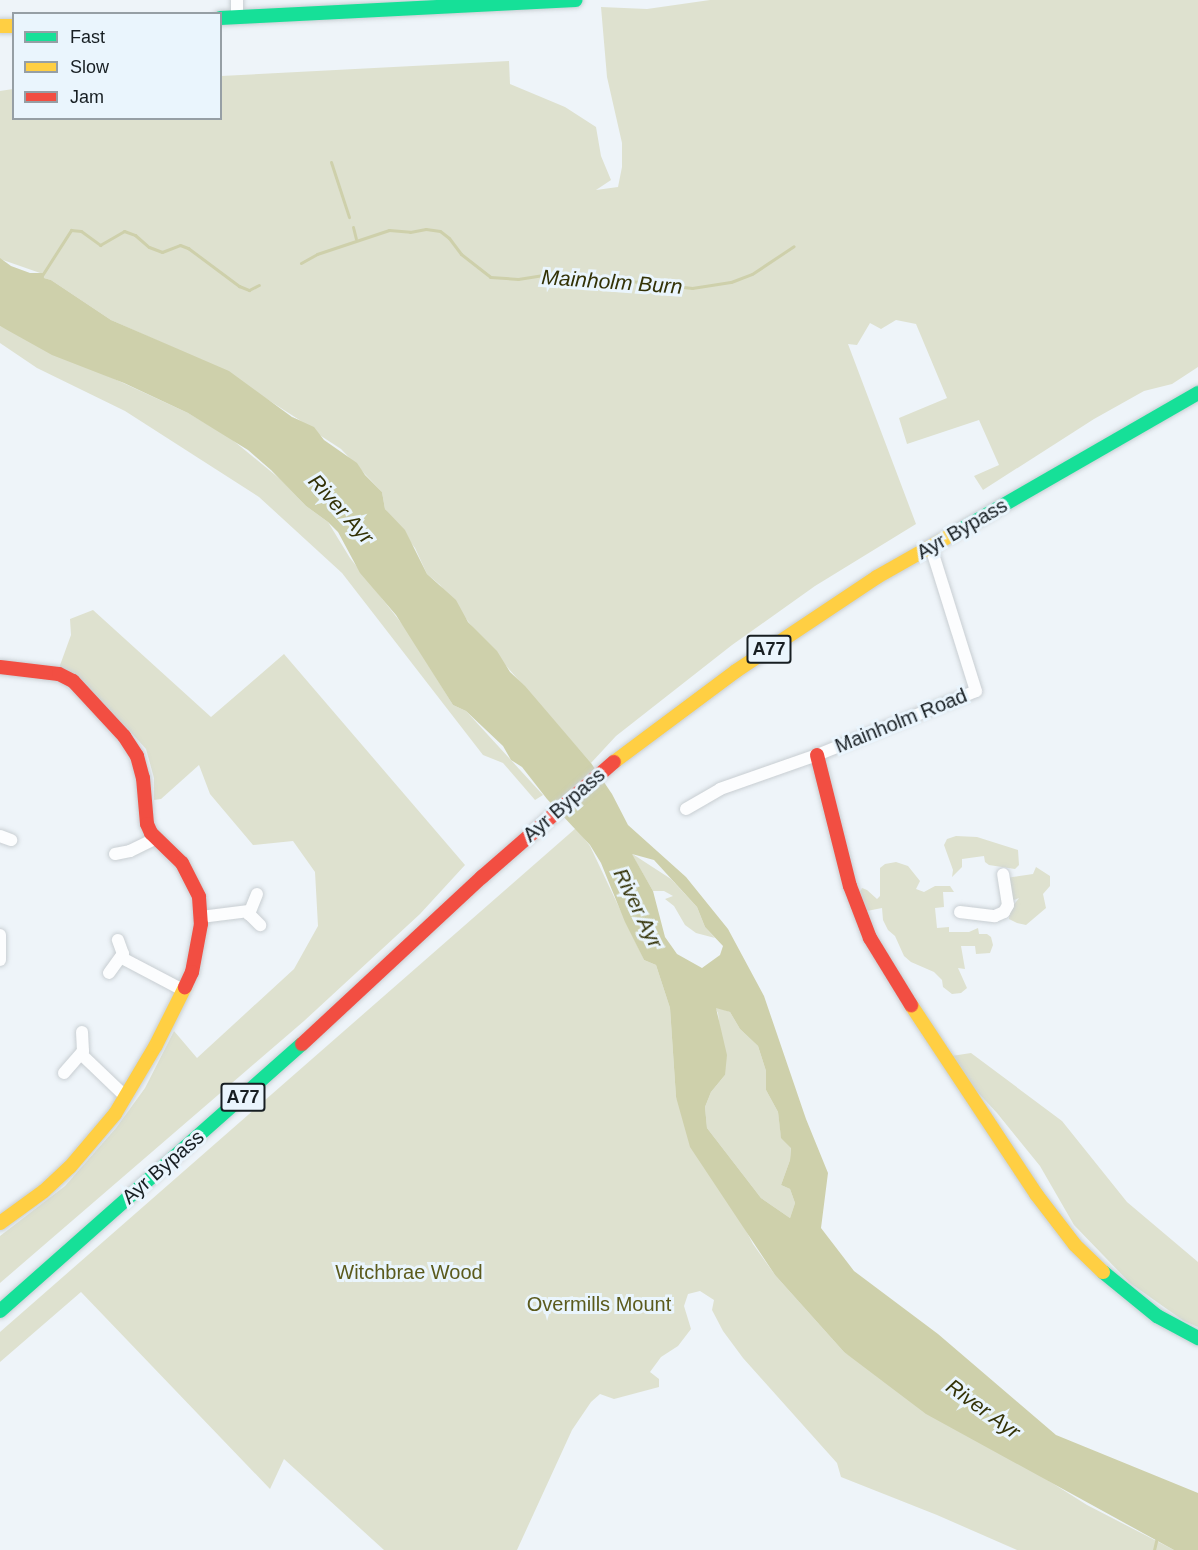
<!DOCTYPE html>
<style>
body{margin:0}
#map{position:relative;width:1198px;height:1550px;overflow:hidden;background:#eef4f9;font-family:Arial,sans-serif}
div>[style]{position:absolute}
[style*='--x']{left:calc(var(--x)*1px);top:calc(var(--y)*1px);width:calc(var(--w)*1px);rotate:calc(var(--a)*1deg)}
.green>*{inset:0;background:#dee1cf}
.water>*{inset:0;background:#ced0ab}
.stream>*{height:3px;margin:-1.5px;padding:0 1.5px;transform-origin:1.5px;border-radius:1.5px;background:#ced0ab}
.roads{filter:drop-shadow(0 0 2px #c8ced2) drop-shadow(0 0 2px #c8ced2)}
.street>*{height:12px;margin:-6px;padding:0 6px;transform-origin:6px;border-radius:6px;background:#fcfdfe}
.fast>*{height:14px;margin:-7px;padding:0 7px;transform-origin:7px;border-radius:7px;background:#16e098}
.slow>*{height:14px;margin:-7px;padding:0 7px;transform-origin:7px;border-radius:7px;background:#ffcf43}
.jam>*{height:14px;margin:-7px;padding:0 7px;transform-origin:7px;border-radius:7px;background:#f24e42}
span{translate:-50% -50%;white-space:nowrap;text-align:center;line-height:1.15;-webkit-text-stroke:6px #eaf5fd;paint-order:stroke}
.shield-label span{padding:2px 4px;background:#eaf5fd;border:2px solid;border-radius:4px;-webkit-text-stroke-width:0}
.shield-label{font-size:18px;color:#171e22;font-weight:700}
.street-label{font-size:20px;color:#171e22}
.park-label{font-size:20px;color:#5b5a1c}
.water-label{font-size:21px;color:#333206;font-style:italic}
.legend{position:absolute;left:12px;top:12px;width:210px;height:108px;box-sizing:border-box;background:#eaf5fd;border:2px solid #969fa5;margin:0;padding:8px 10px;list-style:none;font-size:18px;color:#171e22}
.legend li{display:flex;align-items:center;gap:12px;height:30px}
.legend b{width:30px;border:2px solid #969fa5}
</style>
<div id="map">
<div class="green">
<div style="clip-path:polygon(710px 0,1198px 0,1198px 367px,1172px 384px,1144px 391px,1094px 419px,983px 490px,974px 476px,999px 465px,979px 420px,907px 444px,899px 418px,947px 398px,916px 324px,896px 320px,881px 329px,870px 323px,857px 345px,848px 344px,916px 524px,815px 586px,732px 645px,616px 736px,591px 763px,474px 629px,440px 585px,427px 574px,415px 548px,385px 509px,382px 492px,341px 449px,292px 417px,301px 421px,217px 367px,111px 320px,51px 280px,44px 278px,43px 274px,0 259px,0 91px,13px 89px,14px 118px,220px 118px,221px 76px,509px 61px,510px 84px,565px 107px,596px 127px,601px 156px,611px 180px,596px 190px,618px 187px,622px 167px,622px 143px,607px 77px,601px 7px,647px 9px)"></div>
<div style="clip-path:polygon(0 326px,188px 413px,229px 437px,280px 479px,306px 506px,328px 522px,350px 558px,406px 629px,453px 705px,466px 711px,543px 795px,535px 800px,503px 763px,483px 755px,342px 573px,259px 497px,125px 411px,37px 368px,0 343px)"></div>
<div style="clip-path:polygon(93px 610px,211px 717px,284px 654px,465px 865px,420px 914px,304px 1021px,0 1283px,0 1236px,65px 1186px,116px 1128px,145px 1088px,174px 1031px,197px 1058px,294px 969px,318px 926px,315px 872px,293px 841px,253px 845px,210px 794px,199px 765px,161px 799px,154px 800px,154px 778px,146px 749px,128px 729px,59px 668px,71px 635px,70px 619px)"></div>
<div style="clip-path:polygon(576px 828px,590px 846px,644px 960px,656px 965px,670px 1008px,676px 1097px,753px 1244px,775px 1275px,844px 1352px,1087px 1505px,1174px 1550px,1017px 1550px,937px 1515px,841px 1477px,837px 1463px,743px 1358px,723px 1331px,712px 1310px,714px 1300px,700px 1291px,688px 1294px,684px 1306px,691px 1329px,678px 1346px,661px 1357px,650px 1372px,659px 1379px,659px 1387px,614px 1399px,600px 1394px,591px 1402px,572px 1430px,517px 1550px,384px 1550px,284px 1459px,270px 1489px,81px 1292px,0 1362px,0 1332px)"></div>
<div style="clip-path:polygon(956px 836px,977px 837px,1018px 850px,1019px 865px,1015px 869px,989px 865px,985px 862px,984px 856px,962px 859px,962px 867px,952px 877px,953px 870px,944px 845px,947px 839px)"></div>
<div style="clip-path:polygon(631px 853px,671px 879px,697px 907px,705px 927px,715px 938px,696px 933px,685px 925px,674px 906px,665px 899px,673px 896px,664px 891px,653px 891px)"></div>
<div style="clip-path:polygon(896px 862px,908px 866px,920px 881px,916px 889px,924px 892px,935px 886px,950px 886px,954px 892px,943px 892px,944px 907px,935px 908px,937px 928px,949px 927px,949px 932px,969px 932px,978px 928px,979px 934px,987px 934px,991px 937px,993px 945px,990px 953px,976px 954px,975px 946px,961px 946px,965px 969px,958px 968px,967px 988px,961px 993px,952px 994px,943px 987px,942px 980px,934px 972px,911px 962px,904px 956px,895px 936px,888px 930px,883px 920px,882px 908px,867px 911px,860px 892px,862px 888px,867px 890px,877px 899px,880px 896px,880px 868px,885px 864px)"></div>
<div style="clip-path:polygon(1036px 867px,1050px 876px,1050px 886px,1043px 894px,1046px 908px,1026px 925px,1017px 923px,1009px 919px,1010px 910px,1019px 898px,1003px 904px,1006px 878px,1033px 874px)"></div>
<div style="clip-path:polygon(714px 1006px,730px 1012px,740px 1029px,758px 1046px,766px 1071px,766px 1090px,778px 1112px,781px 1136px,791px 1147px,790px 1160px,781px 1185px,790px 1189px,795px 1203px,790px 1218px,761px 1198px,707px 1128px,705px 1107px,711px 1092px,725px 1075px,718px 1013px)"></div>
<div style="clip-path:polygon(971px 1053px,1062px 1121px,1127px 1202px,1198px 1262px,1198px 1327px,1184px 1321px,1130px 1283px,1074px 1225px,1040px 1166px,997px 1113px,945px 1057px)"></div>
</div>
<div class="water">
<div style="clip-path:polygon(evenodd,0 258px,11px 266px,30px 273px,43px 273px,44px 278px,51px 280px,111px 320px,229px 371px,292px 417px,314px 427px,324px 440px,357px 463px,365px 475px,382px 492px,385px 509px,405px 530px,427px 574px,456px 600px,468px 622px,497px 651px,510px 672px,525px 686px,591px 763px,612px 794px,628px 825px,686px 877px,728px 929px,764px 996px,806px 1119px,828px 1173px,821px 1228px,854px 1271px,938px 1334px,1056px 1435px,1198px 1493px,1198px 1550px,1174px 1550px,926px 1414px,844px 1352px,775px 1275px,690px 1147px,676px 1097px,670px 1008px,656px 965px,644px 960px,625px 922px,601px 863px,590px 845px,547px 799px,522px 767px,511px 760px,503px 746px,466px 711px,453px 705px,396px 615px,360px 573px,338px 532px,328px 522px,306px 506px,271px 470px,248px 450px,188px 413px,124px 383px,52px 355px,0 326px,0 258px,632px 854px,654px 860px,697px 907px,705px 927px,723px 946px,720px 955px,702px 968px,677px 954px,665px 937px,653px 891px,632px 854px,0 258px,716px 1008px,730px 1012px,740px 1029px,758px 1046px,766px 1071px,766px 1090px,778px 1112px,781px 1138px,791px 1148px,790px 1160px,781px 1185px,790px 1189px,795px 1203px,790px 1218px,761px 1198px,707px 1128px,705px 1107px,711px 1092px,725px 1075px,727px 1055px,716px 1008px)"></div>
</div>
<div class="stream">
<div style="--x:331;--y:162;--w:58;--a:71.9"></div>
<div style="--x:353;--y:227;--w:12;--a:76"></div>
<div style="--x:301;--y:263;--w:18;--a:-29"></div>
<div style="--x:317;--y:254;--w:76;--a:-18.4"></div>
<div style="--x:389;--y:230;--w:21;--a:5"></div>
<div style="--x:410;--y:232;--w:16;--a:-11"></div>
<div style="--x:426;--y:229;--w:14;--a:8"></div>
<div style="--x:440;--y:231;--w:11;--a:38"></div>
<div style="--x:449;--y:238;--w:20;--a:53"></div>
<div style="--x:461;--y:254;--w:37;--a:38"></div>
<div style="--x:490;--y:277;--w:28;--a:4"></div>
<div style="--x:518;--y:279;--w:32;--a:-9"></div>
<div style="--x:550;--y:274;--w:27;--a:2"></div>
<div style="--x:577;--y:275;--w:116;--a:6.4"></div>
<div style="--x:692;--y:288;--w:39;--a:-9"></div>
<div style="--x:731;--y:282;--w:22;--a:-21"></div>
<div style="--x:752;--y:274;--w:50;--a:-33.7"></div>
<div style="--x:41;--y:277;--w:56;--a:-57.4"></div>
<div style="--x:71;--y:230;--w:10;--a:6"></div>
<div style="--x:81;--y:231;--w:24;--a:36"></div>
<div style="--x:100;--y:245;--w:28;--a:-30"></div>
<div style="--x:124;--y:231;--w:12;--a:20"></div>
<div style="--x:135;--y:235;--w:18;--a:41"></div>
<div style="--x:149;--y:247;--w:14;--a:21"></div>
<div style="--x:162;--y:252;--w:19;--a:-21"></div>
<div style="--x:180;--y:245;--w:9;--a:21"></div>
<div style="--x:188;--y:248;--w:64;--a:36.7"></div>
<div style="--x:239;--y:286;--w:11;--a:22"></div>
<div style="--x:249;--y:290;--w:11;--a:-27"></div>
<div style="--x:1154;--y:1550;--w:13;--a:-77"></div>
</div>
<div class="roads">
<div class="street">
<div style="--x:237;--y:0;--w:18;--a:90"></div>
<div style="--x:686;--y:809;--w:39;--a:-30"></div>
<div style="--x:720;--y:789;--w:103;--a:-19.3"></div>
<div style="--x:817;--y:755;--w:171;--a:-21.9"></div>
<div style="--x:976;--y:691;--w:151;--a:-107.4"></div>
<div style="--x:0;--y:836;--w:12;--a:20"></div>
<div style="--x:115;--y:854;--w:15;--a:-11"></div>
<div style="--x:130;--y:851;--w:30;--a:-26"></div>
<div style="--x:257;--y:894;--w:22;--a:112"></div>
<div style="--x:249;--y:914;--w:16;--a:45"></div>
<div style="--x:960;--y:912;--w:35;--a:7"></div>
<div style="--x:995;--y:916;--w:10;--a:-24"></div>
<div style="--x:1004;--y:912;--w:8;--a:-60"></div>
<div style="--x:1008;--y:905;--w:31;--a:-99"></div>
<div style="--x:201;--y:917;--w:48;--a:-7.1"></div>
<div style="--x:0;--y:935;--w:25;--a:90"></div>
<div style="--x:122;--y:958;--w:69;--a:27.7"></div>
<div style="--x:109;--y:973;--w:24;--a:-54"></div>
<div style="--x:123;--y:954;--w:15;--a:-110"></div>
<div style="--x:81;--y:1054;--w:62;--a:43.7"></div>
<div style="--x:64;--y:1073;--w:29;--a:-49"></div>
<div style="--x:83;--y:1051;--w:19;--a:-93"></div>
</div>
<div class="fast">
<div style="--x:220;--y:18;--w:356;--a:-2.9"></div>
<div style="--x:953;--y:534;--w:283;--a:-29.9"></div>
<div style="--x:1103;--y:1272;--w:70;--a:39.2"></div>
<div style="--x:1157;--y:1316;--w:47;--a:28.2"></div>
<div style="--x:0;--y:1311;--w:403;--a:-41.5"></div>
</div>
<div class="slow">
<div style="--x:0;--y:26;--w:14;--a:0"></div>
<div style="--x:614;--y:762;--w:152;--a:-36.7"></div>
<div style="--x:736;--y:671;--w:169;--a:-33.7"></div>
<div style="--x:877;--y:577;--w:87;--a:-29.5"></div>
<div style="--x:911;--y:1005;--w:227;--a:56.5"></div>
<div style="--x:1036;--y:1194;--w:64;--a:52.6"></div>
<div style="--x:1075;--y:1245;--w:39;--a:44"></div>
<div style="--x:0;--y:1223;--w:54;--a:-36"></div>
<div style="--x:44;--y:1191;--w:35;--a:-43"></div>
<div style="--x:70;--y:1167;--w:70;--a:-49.7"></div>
<div style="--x:115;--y:1114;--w:80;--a:-59.3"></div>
<div style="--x:156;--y:1045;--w:65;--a:-63.4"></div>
</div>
<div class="jam">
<div style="--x:0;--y:667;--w:59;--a:6.8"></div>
<div style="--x:59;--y:674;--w:16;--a:27"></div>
<div style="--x:73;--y:681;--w:75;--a:47.2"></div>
<div style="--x:124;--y:736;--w:24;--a:57"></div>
<div style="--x:137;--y:756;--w:23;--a:75"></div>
<div style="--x:143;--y:778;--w:46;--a:85"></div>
<div style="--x:147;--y:824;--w:10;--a:66"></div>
<div style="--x:151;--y:833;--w:43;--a:44.1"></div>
<div style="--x:182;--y:863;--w:38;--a:63"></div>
<div style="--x:199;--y:897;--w:27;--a:86"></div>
<div style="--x:201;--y:924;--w:49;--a:100.6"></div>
<div style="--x:192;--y:972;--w:17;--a:115"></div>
<div style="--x:817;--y:755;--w:135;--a:75.9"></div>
<div style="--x:850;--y:886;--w:56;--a:69"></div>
<div style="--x:870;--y:938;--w:79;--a:58.5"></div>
<div style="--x:302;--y:1044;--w:246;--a:-42.9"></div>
<div style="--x:482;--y:877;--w:175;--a:-41.1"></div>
</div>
</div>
<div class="shield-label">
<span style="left:769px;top:649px">A77</span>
<span style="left:243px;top:1097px">A77</span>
</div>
<div class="street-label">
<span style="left:962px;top:529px;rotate:-30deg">Ayr Bypass</span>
<span style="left:901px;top:721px;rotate:-22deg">Mainholm Road</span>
<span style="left:564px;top:805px;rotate:-41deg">Ayr Bypass</span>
<span style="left:163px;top:1167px;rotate:-41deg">Ayr Bypass</span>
</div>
<div class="park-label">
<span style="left:409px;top:1272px">Witchbrae Wood</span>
<span style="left:599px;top:1304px">Overmills Mount</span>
</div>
<div class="water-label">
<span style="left:612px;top:282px;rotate:4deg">Mainholm Burn</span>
<span style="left:341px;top:509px;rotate:48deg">River Ayr</span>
<span style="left:638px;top:908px;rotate:64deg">River Ayr</span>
<span style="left:983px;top:1409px;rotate:36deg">River Ayr</span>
</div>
<ul class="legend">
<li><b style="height:8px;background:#16e098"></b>Fast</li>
<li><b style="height:8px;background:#ffcf43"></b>Slow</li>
<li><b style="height:8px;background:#f24e42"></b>Jam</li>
</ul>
</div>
